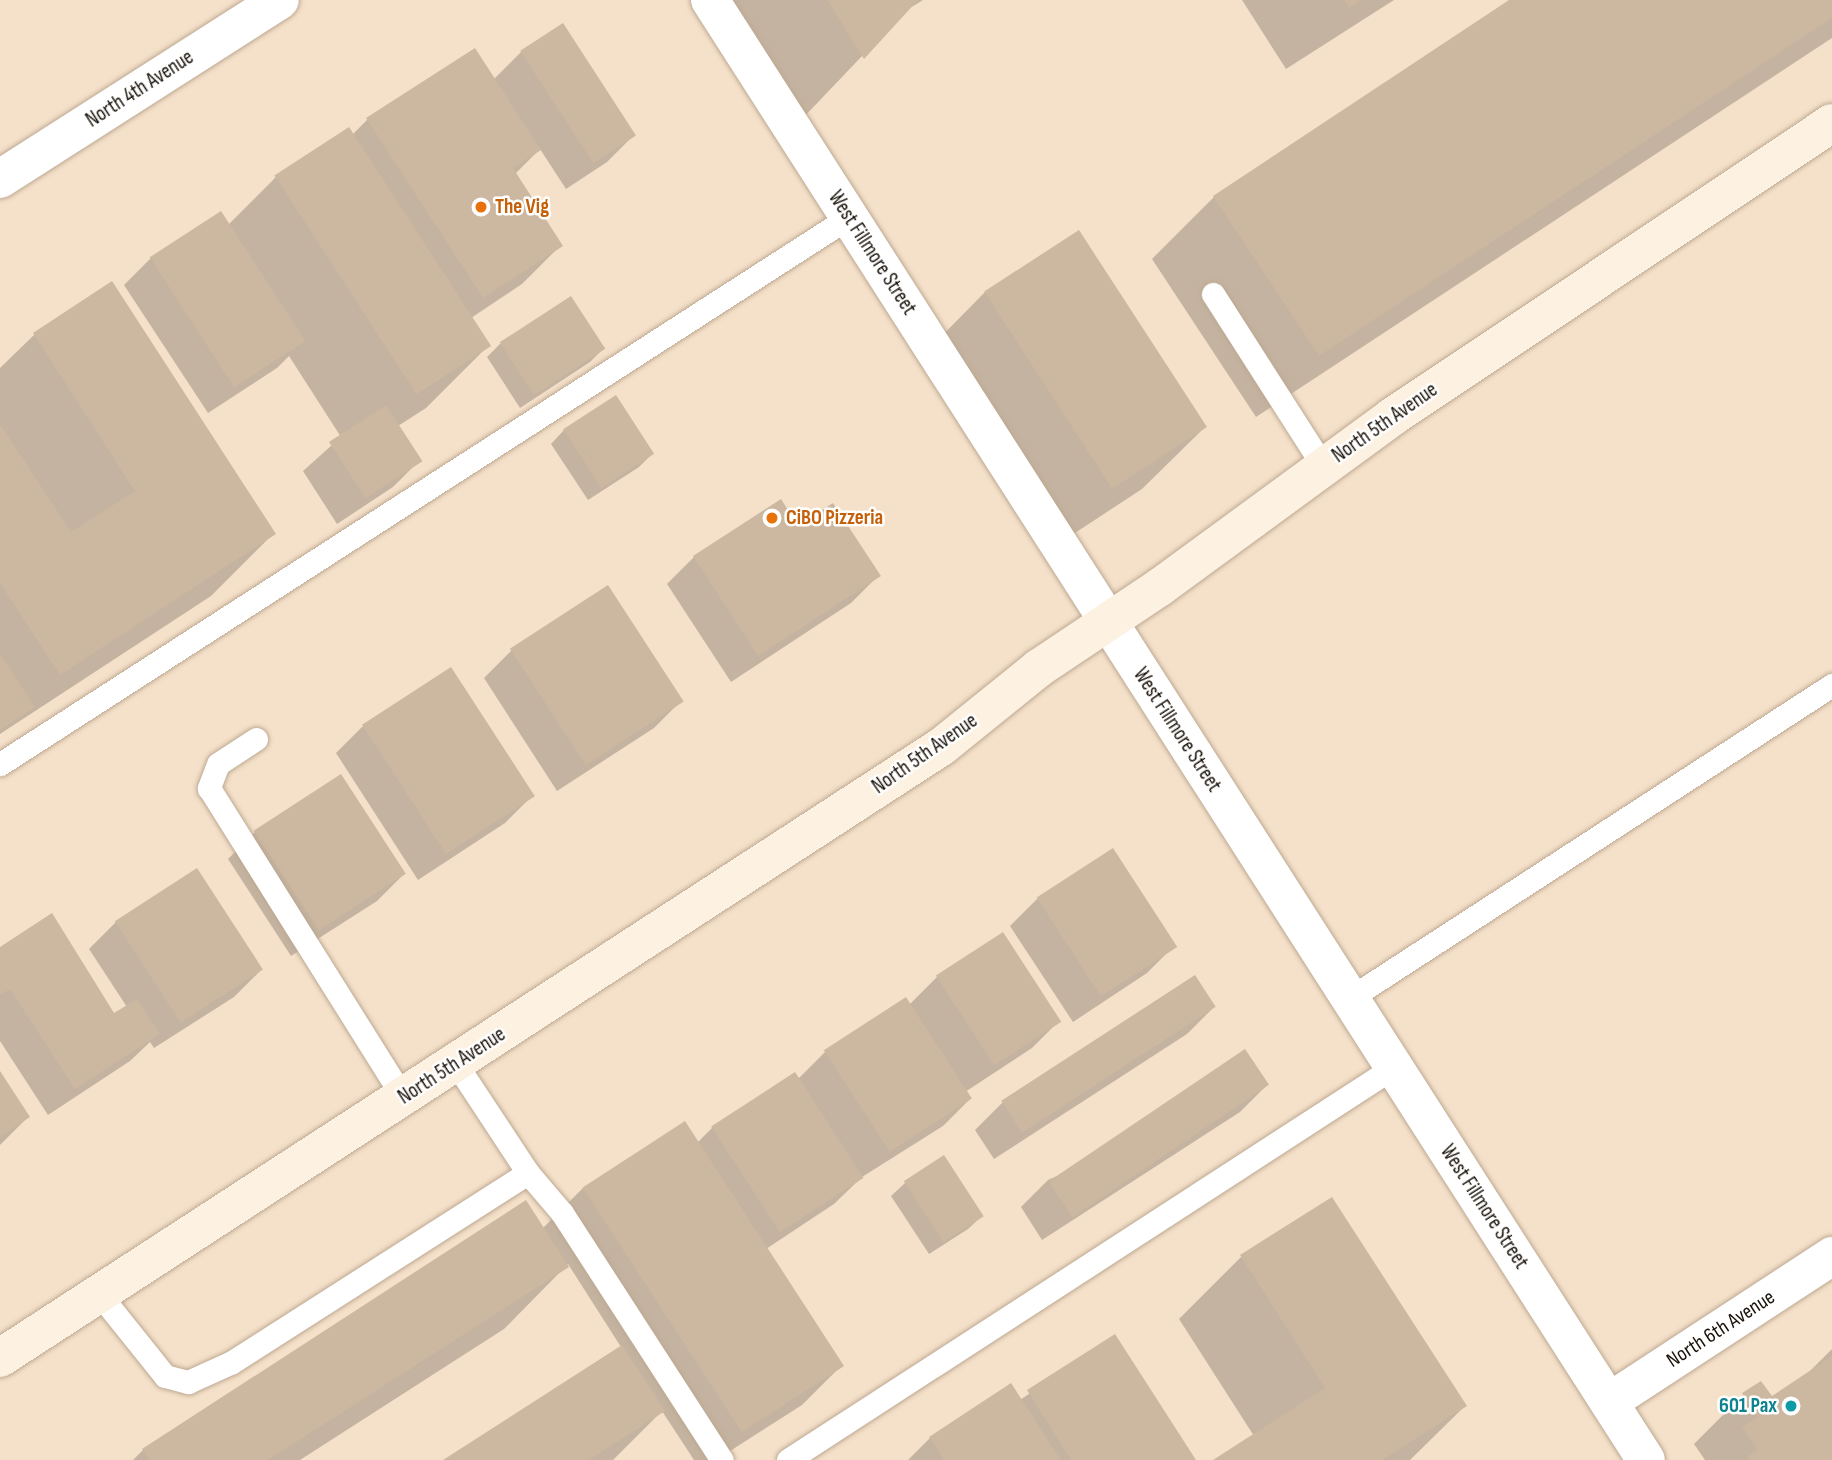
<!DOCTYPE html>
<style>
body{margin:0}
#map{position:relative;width:1832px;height:1460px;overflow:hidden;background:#f5e0c9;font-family:"Sofia Sans Condensed",sans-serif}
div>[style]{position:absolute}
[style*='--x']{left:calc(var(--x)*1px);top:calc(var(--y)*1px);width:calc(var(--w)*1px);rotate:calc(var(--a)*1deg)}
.shadow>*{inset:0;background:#0003}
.building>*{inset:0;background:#ccb7a1;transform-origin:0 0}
.roads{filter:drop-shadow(0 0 2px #bda993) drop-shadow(0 0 2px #bda993)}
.lane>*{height:23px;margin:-11.5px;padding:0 11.5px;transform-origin:11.5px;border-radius:11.5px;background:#fff}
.street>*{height:38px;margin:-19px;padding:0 19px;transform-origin:19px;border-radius:19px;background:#fff}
.secondary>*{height:38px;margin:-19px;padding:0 19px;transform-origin:19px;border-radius:19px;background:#fdf1e2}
.dots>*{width:19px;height:19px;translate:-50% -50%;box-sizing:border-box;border:4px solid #fff;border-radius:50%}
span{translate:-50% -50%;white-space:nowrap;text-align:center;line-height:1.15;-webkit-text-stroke:5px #fff;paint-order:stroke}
.street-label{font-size:21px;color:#1a130b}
.food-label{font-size:21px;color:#c56008;font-weight:700}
.left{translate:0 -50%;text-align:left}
.culture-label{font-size:21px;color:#0d838f;font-weight:700}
.right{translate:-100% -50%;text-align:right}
</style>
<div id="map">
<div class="shadow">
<div style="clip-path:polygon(725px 0,923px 0,905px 11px,801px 120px)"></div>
<div style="clip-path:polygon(1242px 0,1394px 0,1286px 69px)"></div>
<div style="clip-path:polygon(1512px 0,1832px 0,1832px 38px,1256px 417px,1152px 259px,1214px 197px)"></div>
<div style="clip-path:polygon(521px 52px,634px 135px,607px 162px,566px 189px,540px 149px,515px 174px,561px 245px,522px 284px,471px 318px,489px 345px,426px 408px,398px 426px,420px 460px,393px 487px,337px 524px,303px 471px,341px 437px,289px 356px,277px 368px,208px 413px,124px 285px,151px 258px,228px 225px,276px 177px,349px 130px,352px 135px,367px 120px,494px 79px)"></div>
<div style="clip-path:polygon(112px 284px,274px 533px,211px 596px,0 734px,0 368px,34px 335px)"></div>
<div style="clip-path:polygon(985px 292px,1205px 427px,1142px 489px,1049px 550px,923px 355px)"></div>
<div style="clip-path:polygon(500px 344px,603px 349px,590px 362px,520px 408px,487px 357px)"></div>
<div style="clip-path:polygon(564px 430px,652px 454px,639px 467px,588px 500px,551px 444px)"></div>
<div style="clip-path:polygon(798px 528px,878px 576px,851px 603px,731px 682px,667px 584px,694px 557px)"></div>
<div style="clip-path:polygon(608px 588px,681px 701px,654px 728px,557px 791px,484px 678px,511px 651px)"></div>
<div style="clip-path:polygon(450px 669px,532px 796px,505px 823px,418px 880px,336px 753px,363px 726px)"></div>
<div style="clip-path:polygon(255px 832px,404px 874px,377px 901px,291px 956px,228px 859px)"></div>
<div style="clip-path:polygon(1037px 899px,1174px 946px,1147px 973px,1073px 1022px,1010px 926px)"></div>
<div style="clip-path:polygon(116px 922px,261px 970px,234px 997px,154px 1048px,150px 1042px,130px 1061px,48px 1115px,0 1041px,0 949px,113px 1015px,127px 1007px,89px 949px)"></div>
<div style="clip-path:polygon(1003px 935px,1059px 1021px,1032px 1048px,965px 1092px,970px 1099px,943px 1126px,862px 1177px,834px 1204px,766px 1249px,841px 1366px,802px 1405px,716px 1460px,694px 1460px,662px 1411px,613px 1460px,446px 1460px,621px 1347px,568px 1264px,504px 1329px,300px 1460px,133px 1460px,143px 1450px,525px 1203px,542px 1229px,583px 1188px,697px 1143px,712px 1128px,798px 1079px,825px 1052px,909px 1005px,937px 977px)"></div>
<div style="clip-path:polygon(1214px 1007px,1187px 1034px,994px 1159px,975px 1130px,1002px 1103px)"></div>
<div style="clip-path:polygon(0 1074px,28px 1117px,0 1145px)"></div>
<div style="clip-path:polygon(1267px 1085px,1240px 1112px,1042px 1240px,1021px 1207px,1048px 1180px)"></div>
<div style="clip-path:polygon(905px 1183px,982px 1216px,968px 1229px,929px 1254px,891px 1196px)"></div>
<div style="clip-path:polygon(1241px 1257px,1465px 1406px,1410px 1460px,1216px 1460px,1254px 1436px,1179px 1319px)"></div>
<div style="clip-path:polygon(1114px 1336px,1193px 1460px,908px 1460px,930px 1438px,1020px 1400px)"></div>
<div style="clip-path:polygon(1832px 1349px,1832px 1460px,1705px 1460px,1694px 1444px,1743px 1395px,1760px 1383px,1771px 1398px,1804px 1377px)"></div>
</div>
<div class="building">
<div style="clip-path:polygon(827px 0,918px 0,864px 59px)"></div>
<div style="clip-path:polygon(1344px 0,1361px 0,1349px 8px)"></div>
<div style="clip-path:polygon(1509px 0,1832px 0,1832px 18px,1319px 356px,1213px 196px)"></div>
<div style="left:563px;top:23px;width:134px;height:51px;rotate:57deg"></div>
<div style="clip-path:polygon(475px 48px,541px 150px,513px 168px,563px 246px,483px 298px,366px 118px)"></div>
<div style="left:349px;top:127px;width:261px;height:89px;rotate:57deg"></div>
<div style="left:221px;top:211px;width:155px;height:85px;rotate:57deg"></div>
<div style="left:1079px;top:230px;width:235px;height:113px;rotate:57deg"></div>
<div style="clip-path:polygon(112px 281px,276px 534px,60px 675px,0 583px,0 424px,71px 532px,135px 491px,33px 333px)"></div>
<div style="left:571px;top:296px;width:63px;height:85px;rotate:57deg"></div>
<div style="left:616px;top:395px;width:70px;height:63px;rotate:57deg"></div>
<div style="left:386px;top:405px;width:67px;height:68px;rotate:57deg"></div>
<div style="clip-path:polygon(781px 499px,798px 526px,833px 503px,881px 576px,758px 656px,693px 556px)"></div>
<div style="left:608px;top:585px;width:139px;height:117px;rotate:57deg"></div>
<div style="clip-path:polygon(0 654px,35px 707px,0 730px)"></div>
<div style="left:451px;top:667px;width:154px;height:106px;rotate:57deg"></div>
<div style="left:341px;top:774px;width:119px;height:104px;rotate:57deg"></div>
<div style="left:1113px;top:848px;width:118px;height:91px;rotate:57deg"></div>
<div style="left:197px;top:868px;width:121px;height:98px;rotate:57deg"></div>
<div style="clip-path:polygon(52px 913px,114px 1013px,137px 999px,160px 1034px,75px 1089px,10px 989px,0 995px,0 947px)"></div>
<div style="left:1003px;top:932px;width:107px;height:80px;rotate:57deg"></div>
<div style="left:1195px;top:975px;width:38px;height:231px;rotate:57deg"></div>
<div style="left:906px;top:997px;width:121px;height:98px;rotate:57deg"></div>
<div style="left:1245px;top:1049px;width:43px;height:237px;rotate:56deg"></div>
<div style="clip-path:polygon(0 1071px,30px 1117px,0 1137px)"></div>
<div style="left:795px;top:1072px;width:126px;height:100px;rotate:57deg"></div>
<div style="left:685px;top:1121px;width:292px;height:122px;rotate:57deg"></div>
<div style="left:944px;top:1155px;width:73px;height:48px;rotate:57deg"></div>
<div style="clip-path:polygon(1332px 1197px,1467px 1406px,1382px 1460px,1213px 1460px,1325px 1388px,1240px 1255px)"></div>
<div style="clip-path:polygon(526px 1200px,569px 1267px,268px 1460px,149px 1460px,142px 1449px)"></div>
<div style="clip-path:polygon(1115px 1334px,1196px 1460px,1071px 1460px,1027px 1390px)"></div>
<div style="clip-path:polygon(622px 1345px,665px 1411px,589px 1460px,443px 1460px)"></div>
<div style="clip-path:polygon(1832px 1356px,1832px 1460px,1749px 1460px,1747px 1457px,1757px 1450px,1742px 1427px,1757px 1417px,1742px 1393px,1761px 1381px,1772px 1396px)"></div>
<div style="clip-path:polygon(1011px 1383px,1061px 1460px,944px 1460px,929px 1437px)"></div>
</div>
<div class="roads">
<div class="lane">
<div style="--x:1213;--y:294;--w:204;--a:57.4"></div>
<div style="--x:256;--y:739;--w:45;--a:146.7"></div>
<div style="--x:218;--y:764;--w:26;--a:111"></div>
<div style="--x:209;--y:788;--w:365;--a:57.9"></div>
<div style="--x:0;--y:764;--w:1010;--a:-32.79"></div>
<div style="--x:1350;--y:998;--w:575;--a:-33"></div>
<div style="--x:528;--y:1173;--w:52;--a:49.6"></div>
<div style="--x:562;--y:1213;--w:294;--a:57.1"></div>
<div style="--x:100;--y:1295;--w:104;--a:51.3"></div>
<div style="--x:165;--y:1376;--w:24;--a:15"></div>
<div style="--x:188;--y:1382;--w:48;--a:-24.4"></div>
<div style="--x:232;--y:1362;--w:351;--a:-32.6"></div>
<div style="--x:528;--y:1173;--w:131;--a:-123.4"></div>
<div style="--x:788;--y:1460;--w:722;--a:-32.96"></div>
</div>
<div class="street">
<div style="--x:710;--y:0;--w:1734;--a:57.34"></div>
<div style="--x:0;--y:179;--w:332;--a:-32.6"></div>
<div style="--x:1609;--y:1402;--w:267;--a:-33.2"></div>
</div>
<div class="secondary">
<div style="--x:0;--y:1358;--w:1122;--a:-33"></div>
<div style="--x:941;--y:747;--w:126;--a:-38.9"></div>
<div style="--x:1039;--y:668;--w:146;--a:-33.8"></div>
<div style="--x:1160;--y:587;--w:288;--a:-36.2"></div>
<div style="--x:1392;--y:417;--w:529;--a:-33.75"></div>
</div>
</div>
<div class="dots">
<div style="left:481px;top:207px;background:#e8710a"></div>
<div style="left:772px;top:518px;background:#e8710a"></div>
<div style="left:1791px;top:1406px;background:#0f9aa8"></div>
</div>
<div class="street-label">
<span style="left:140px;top:89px;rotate:-33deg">North 4th Avenue</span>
<span style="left:872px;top:253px;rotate:57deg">West Fillmore Street</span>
<span style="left:1385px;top:423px;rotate:-35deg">North 5th Avenue</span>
<span style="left:1177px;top:730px;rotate:57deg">West Fillmore Street</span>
<span style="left:925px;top:754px;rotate:-35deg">North 5th Avenue</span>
<span style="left:452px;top:1066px;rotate:-33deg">North 5th Avenue</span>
<span style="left:1484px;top:1207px;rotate:57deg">West Fillmore Street</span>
<span style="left:1721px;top:1329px;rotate:-33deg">North 6th Avenue</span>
</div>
<div class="food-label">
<span class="left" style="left:495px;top:207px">The Vig</span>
<span class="left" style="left:786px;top:518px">CiBO Pizzeria</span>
</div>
<div class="culture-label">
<span class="right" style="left:1777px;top:1406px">601 Pax</span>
</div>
</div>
